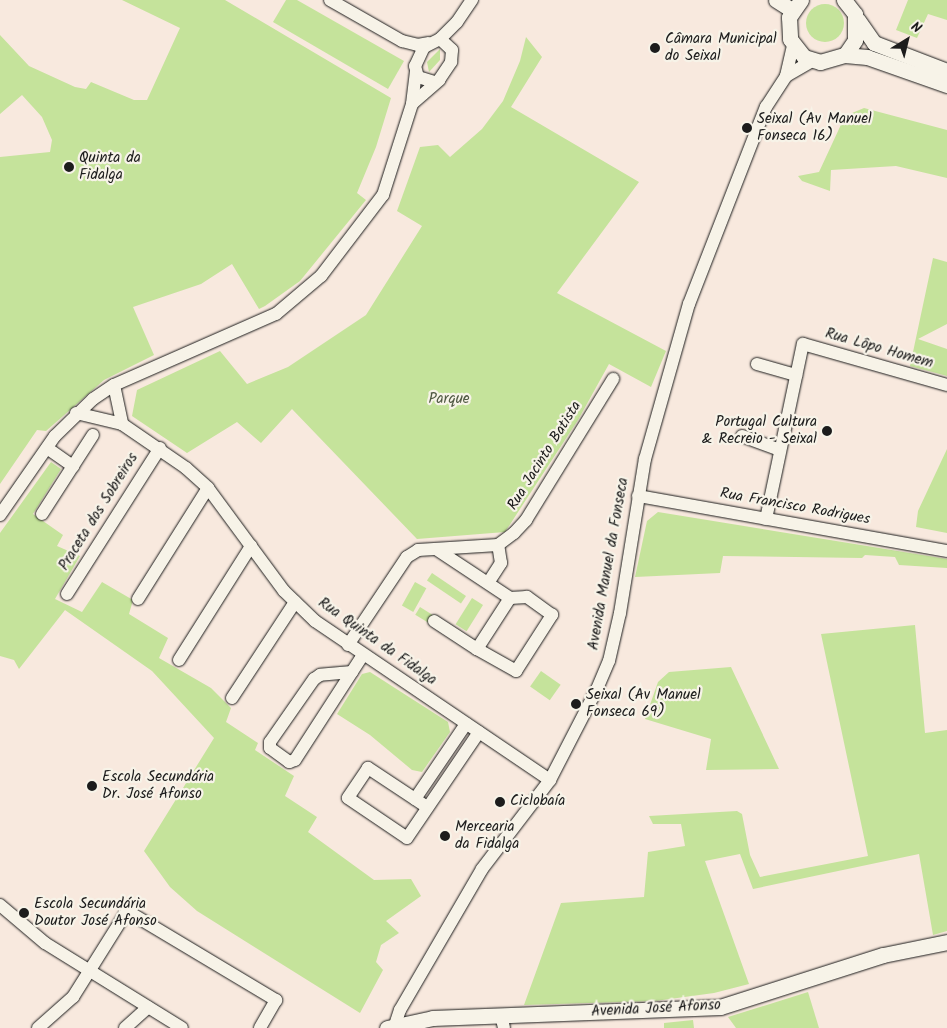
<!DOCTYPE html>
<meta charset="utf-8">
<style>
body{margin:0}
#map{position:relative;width:947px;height:1028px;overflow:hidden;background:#f8e9de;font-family:Kalam,sans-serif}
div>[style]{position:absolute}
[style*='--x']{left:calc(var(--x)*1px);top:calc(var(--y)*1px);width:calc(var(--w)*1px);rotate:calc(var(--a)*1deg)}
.green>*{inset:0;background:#c5e39b;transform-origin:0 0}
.round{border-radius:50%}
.roads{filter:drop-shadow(0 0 1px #1c1c1c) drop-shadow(0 0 1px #1c1c1c)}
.minor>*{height:12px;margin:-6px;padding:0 6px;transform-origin:6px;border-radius:6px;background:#f7f3e8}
.major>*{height:15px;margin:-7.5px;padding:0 7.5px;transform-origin:7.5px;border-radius:7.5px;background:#f7f3e8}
.dots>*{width:14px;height:14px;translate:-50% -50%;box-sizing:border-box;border:2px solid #f7f3e8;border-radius:50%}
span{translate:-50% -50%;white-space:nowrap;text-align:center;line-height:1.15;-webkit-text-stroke:4.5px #f7f3e8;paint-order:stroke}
.poi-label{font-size:15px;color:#1c1c1c}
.left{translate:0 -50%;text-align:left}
.right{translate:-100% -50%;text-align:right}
.street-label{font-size:15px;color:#1c1c1c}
.park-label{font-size:15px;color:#4f5842}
.north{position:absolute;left:882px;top:15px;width:50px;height:50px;-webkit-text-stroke:4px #f7f3e8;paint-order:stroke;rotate:36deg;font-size:14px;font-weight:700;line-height:20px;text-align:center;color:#1c1c1c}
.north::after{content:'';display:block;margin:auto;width:18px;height:22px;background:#1c1c1c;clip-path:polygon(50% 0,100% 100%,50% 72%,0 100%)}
</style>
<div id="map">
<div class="green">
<div style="clip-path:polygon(122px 0,225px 0,391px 98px,376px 147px,357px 193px,366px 200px,300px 281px,265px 306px,259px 309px,232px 264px,201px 284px,133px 307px,154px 355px,104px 380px,46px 431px,37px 430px,0 484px,0 157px,50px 152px,52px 140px,42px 117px,22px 95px,0 114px,0 35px,29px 66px,75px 87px,86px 89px,91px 82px,134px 100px,147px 100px,180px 28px)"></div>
<div style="clip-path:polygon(286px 0,297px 0,404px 61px,388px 89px,273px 22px)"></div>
<div style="clip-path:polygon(908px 0,947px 0,947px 20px,928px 14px,917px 38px,896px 30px)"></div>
<div class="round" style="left:806px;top:4px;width:38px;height:38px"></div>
<div style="clip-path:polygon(526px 37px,542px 57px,511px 107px,639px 182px,557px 293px,666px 351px,651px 387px,609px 364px,578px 420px,505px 532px,417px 539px,292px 409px,261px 443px,237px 422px,187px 453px,132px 416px,137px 390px,220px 351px,247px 384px,288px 367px,366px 315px,422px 226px,397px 211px,420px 147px,438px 145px,450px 157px,482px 129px,503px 101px,520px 61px)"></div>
<div style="clip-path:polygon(440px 49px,440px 60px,429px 72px,427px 62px)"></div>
<div style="clip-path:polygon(864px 108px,947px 130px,947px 178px,896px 166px,831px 170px,830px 191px,802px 181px,798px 176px,819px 172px,845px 116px)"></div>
<div style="clip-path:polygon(933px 258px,947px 262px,947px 324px,918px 339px,947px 349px,947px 376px,910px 366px)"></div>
<div style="clip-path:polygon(947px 449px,947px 533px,916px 527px,918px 511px)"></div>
<div style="clip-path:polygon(51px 462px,61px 469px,33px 514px,63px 535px,57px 546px,80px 556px,55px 599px,82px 612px,102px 582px,133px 600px,129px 614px,168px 638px,159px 658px,211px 688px,231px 708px,226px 722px,258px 743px,255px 750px,294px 776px,285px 796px,317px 817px,308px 832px,374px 880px,411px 879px,421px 896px,386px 921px,399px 933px,381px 945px,376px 962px,383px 970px,360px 1013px,197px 911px,170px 887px,144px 851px,214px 738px,152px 671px,65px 610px,19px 669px,14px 660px,0 656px,0 533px)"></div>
<div style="clip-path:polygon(658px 512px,947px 559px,947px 568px,899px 565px,895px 557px,865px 555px,862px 558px,723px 556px,720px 573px,635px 577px,647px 521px)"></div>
<div style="left:432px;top:573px;width:41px;height:9px;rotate:34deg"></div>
<div style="left:415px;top:582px;width:13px;height:27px;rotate:29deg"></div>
<div style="left:472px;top:598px;width:13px;height:31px;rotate:32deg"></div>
<div style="left:420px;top:607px;width:15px;height:9px;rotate:32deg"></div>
<div style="clip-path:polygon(915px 625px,925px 733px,947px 730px,947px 931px,933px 935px,919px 854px,753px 889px,740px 854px,705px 861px,749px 984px,714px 993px,655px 1001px,524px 1005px,561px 903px,644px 897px,648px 852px,685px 846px,681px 824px,653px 824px,649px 816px,737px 811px,742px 814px,750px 855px,760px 877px,868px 856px,821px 634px)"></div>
<div style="clip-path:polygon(731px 667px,779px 769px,706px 770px,711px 739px,645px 719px,658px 682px,669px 672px)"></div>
<div style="left:541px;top:671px;width:24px;height:19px;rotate:35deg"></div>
<div style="clip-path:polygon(370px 672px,448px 722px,450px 732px,422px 772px,412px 770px,370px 735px,337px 714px,362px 674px)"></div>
<div style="clip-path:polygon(808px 992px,819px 1028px,736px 1028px,728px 1017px)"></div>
<div style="clip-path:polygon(693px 1020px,694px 1028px,664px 1028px,664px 1023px)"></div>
</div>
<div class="roads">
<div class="minor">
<div style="--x:330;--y:0;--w:83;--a:29.7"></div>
<div style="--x:402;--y:41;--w:16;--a:14"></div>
<div style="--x:418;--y:45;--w:10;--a:-11"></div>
<div style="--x:440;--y:39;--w:24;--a:-45"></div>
<div style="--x:457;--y:22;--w:27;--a:-56"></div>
<div style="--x:786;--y:76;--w:31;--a:-77"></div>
<div style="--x:413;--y:103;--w:35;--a:-41"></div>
<div style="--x:439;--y:80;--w:22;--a:-56"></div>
<div style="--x:451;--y:62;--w:12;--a:-85"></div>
<div style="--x:452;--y:50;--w:16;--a:-137"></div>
<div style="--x:440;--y:39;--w:18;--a:153"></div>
<div style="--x:424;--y:47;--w:21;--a:115"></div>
<div style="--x:415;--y:66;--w:11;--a:75"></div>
<div style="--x:418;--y:77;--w:17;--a:17"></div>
<div style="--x:757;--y:364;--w:41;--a:15.8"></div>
<div style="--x:114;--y:385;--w:40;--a:78"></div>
<div style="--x:76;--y:413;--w:47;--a:13.4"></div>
<div style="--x:122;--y:424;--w:78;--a:34.5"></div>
<div style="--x:186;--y:468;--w:30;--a:42"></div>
<div style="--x:208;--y:488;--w:128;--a:53.6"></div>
<div style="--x:284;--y:591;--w:43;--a:44.1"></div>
<div style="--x:315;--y:621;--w:284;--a:34.1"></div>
<div style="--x:742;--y:436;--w:40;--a:20.2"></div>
<div style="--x:47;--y:448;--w:32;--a:35"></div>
<div style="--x:638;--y:496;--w:314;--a:10.1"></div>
<div style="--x:42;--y:514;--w:94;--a:-57.2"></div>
<div style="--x:0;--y:515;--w:96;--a:-55.2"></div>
<div style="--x:55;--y:436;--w:53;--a:-44.2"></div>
<div style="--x:93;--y:399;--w:25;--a:-34"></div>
<div style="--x:114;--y:385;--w:177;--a:-23.7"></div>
<div style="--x:276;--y:314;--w:59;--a:-40.2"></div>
<div style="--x:321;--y:276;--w:102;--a:-52.6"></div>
<div style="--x:383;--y:195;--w:96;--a:-72.3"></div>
<div style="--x:412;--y:104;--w:32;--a:-83"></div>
<div style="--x:766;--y:519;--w:179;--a:-78.1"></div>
<div style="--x:803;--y:344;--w:150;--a:15.9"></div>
<div style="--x:436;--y:549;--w:89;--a:33.5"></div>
<div style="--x:510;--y:598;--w:61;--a:122.9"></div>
<div style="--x:477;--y:649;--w:45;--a:29.4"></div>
<div style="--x:516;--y:671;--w:67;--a:-57.3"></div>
<div style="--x:552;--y:615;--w:31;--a:-144"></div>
<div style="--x:527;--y:597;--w:17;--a:177"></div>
<div style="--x:488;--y:583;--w:24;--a:-57"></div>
<div style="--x:501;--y:563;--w:18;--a:-99"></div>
<div style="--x:67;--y:594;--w:173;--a:-57.5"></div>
<div style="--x:138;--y:599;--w:131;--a:-57.8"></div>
<div style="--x:434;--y:621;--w:51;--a:33.1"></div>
<div style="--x:348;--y:645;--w:106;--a:-56.2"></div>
<div style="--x:407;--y:557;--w:13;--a:-32"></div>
<div style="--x:418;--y:550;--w:80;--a:-3.6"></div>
<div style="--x:498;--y:545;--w:20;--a:-37"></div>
<div style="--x:514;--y:533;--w:18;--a:-47"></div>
<div style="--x:526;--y:520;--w:166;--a:-58.3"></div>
<div style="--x:179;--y:660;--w:135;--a:-57.7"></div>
<div style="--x:352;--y:672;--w:32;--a:175"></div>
<div style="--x:320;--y:675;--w:7;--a:146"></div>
<div style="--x:314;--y:679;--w:77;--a:124.9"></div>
<div style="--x:270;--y:742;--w:6;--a:90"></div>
<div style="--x:270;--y:748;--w:24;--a:36"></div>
<div style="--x:289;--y:762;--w:6;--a:-18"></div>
<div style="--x:295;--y:760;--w:125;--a:-57.1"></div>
<div style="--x:232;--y:698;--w:115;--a:-56.7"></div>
<div style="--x:415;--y:799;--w:91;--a:-55.8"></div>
<div style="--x:427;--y:807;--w:71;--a:-146.5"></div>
<div style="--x:368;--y:768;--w:36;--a:124"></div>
<div style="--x:348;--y:798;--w:71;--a:34.1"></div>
<div style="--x:407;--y:838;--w:128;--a:-55.8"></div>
<div style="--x:0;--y:905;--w:59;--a:40.2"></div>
<div style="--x:45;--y:943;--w:161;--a:31.8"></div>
<div style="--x:501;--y:1015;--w:13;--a:77"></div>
<div style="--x:395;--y:1025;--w:16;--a:-72"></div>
<div style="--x:400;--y:1010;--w:163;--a:-59.8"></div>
<div style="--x:482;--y:869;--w:112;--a:-52.6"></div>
<div style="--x:550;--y:780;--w:102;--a:-62.7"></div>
<div style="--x:597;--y:689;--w:30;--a:-67"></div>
<div style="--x:609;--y:661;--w:49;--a:-77.1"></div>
<div style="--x:620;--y:613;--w:156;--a:-80.8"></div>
<div style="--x:645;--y:459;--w:161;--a:-74.2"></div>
<div style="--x:689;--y:304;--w:212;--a:-68.7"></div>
<div style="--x:766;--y:107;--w:37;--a:-57"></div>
<div style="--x:786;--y:76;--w:30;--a:-30"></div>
<div style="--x:38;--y:1028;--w:47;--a:-41.5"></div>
<div style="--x:73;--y:997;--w:102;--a:-57.9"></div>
<div style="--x:127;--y:911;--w:174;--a:30.9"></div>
<div style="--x:276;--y:1000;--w:32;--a:120"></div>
<div style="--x:125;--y:1028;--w:31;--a:-42"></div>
</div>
<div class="major">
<div style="--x:776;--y:0;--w:19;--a:32"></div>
<div style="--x:801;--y:0;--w:21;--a:125"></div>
<div style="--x:789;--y:17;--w:22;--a:87"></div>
<div style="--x:790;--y:39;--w:23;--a:52"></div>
<div style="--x:804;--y:57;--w:17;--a:17"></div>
<div style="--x:820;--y:62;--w:26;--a:-16"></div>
<div style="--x:845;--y:55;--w:18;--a:-56"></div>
<div style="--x:855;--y:40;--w:26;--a:-90"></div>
<div style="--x:855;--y:14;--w:18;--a:-128"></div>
<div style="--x:858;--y:20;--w:28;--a:55"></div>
<div style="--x:874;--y:43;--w:78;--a:21"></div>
<div style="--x:845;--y:55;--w:22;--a:5"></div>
<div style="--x:867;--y:57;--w:85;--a:19.3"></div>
<div style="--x:387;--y:1028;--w:47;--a:-12.3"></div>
<div style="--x:433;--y:1018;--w:287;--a:-2.2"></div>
<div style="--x:720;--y:1007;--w:171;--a:-17.7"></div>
<div style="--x:883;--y:955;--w:65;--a:-11.5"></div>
</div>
</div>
<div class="dots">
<div style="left:655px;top:48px;background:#1c1c1c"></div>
<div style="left:747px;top:128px;background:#1c1c1c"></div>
<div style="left:69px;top:167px;background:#1c1c1c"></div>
<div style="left:827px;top:431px;background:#1c1c1c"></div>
<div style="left:576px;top:704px;background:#1c1c1c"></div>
<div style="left:92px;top:786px;background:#1c1c1c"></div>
<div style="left:500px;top:802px;background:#1c1c1c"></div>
<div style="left:445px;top:836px;background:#1c1c1c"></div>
<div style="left:24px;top:913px;background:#1c1c1c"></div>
</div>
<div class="poi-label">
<span class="left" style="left:665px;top:48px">Câmara Municipal<br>do Seixal</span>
<span class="left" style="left:757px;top:128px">Seixal (Av Manuel<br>Fonseca 16)</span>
<span class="left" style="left:79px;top:167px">Quinta da<br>Fidalga</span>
<span class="right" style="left:817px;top:431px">Portugal Cultura<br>&amp; Recreio - Seixal</span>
<span class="left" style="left:586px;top:704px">Seixal (Av Manuel<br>Fonseca 69)</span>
<span class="left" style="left:102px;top:786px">Escola Secundária<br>Dr. José Afonso</span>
<span class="left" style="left:510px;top:802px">Ciclobaía</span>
<span class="left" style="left:455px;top:836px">Mercearia<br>da Fidalga</span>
<span class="left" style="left:34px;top:913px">Escola Secundária<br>Doutor José Afonso</span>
</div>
<div class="street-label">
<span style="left:879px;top:349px;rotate:16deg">Rua Lôpo Homem</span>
<span style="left:545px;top:456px;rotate:-58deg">Rua Jacinto Batista</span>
<span style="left:795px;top:507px;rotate:10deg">Rua Francisco Rodrigues</span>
<span style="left:99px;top:512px;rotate:-58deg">Praceta dos Sobreiros</span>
<span style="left:609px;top:564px;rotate:-80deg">Avenida Manuel da Fonseca</span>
<span style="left:377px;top:642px;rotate:35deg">Rua Quinta da Fidalga</span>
<span style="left:656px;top:1009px;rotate:-3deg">Avenida José Afonso</span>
</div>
<div class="park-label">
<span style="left:449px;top:400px">Parque</span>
</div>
<div class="north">N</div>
</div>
